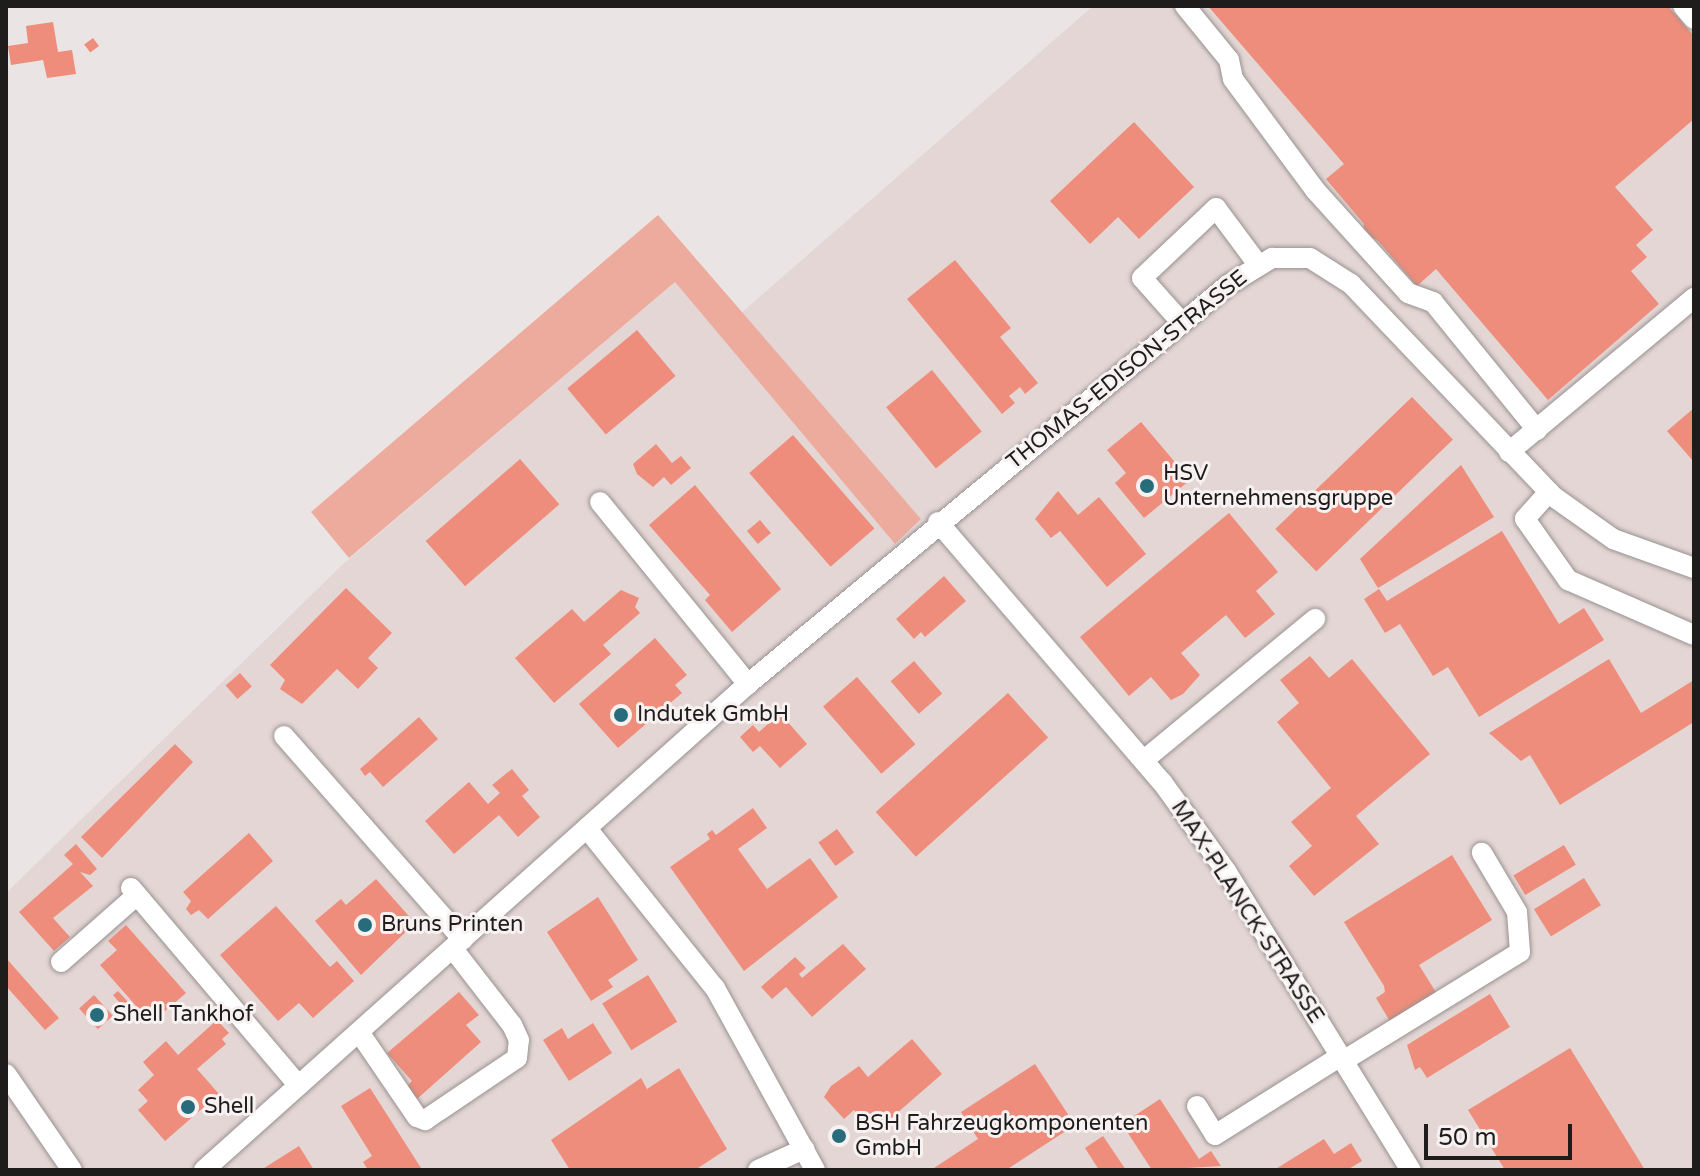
<!DOCTYPE html>
<style>
body{margin:0}
#map{position:relative;width:1700px;height:1176px;overflow:hidden;background:#eae5e4;font-family:"Varela Round",sans-serif}
div>[style]{position:absolute}
[style*='--x']{left:calc(var(--x)*1px);top:calc(var(--y)*1px);width:calc(var(--w)*1px);rotate:calc(var(--a)*1deg)}
.built>*{inset:0;background:#e4d6d4}
.green>*{inset:0;background:#edab9e}
.building>*{inset:0;background:#ee8d7b;transform-origin:0 0}
.roads{filter:drop-shadow(0 0 2px #979291) drop-shadow(0 0 2px #979291)}
.minor>*{height:20px;margin:-10px;padding:0 10px;transform-origin:10px;border-radius:10px;background:#fff}
.dots>*{width:22px;height:22px;translate:-50% -50%;box-sizing:border-box;border:4px solid #f7f2f1;border-radius:50%}
span{translate:-50% -50%;white-space:nowrap;text-align:center;line-height:1.15;-webkit-text-stroke:6px #f7f2f1;paint-order:stroke}
.street-label{font-size:22px;color:#1e1d1c}
.poi-label{font-size:22px;color:#1e1d1c}
.left{translate:0 -50%;text-align:left}
.frame{position:absolute;inset:0;border:8px solid #1e1d1c;pointer-events:none}
.scale{position:absolute;left:1424px;top:1124px;width:148px;height:36px;box-sizing:border-box;border:4px solid #1e1d1c;border-top:0;padding-left:10px;font-size:24px;line-height:28px;white-space:nowrap;color:#1e1d1c;-webkit-text-stroke:6px #f7f2f1;paint-order:stroke}
</style>
<div id="map">
<div class="built">
<div style="clip-path:polygon(1093px 6px,1687px 6px,1694px 15px,1694px 1170px,6px 1170px,6px 893px,342px 565px,675px 282px,895px 544px,921px 519px,740px 314px)"></div>
</div>
<div class="green">
<div style="clip-path:polygon(658px 215px,921px 519px,895px 544px,675px 282px,349px 558px,311px 512px)"></div>
</div>
<div class="building">
<div style="clip-path:polygon(1208px 6px,1668px 6px,1694px 36px,1694px 119px,1615px 187px,1653px 230px,1636px 245px,1647px 257px,1631px 271px,1659px 304px,1548px 400px,1436px 269px,1417px 286px,1378px 241px,1363px 232px,1364px 224px,1326px 179px,1344px 164px)"></div>
<div style="clip-path:polygon(53px 22px,58px 52px,72px 50px,76px 74px,47px 78px,43px 60px,11px 65px,8px 46px,28px 43px,26px 26px)"></div>
<div style="left:93px;top:38px;width:10px;height:11px;rotate:53deg"></div>
<div style="clip-path:polygon(1134px 122px,1194px 187px,1139px 239px,1118px 217px,1090px 244px,1050px 201px)"></div>
<div style="clip-path:polygon(955px 260px,1011px 328px,1000px 337px,1038px 383px,1025px 394px,1020px 387px,1009px 396px,1015px 403px,1002px 414px,907px 299px)"></div>
<div style="left:637px;top:330px;width:60px;height:91px;rotate:50deg"></div>
<div style="left:932px;top:370px;width:79px;height:59px;rotate:51deg"></div>
<div style="left:1412px;top:397px;width:59px;height:190px;rotate:46deg"></div>
<div style="clip-path:polygon(1694px 408px,1694px 462px,1667px 431px)"></div>
<div style="clip-path:polygon(1141px 422px,1190px 480px,1144px 518px,1115px 483px,1126px 473px,1107px 450px)"></div>
<div style="left:793px;top:435px;width:124px;height:58px;rotate:49deg"></div>
<div style="clip-path:polygon(656px 444px,672px 463px,681px 456px,691px 468px,671px 485px,664px 477px,653px 487px,637px 474px,633px 464px)"></div>
<div style="left:520px;top:459px;width:60px;height:125px;rotate:49deg"></div>
<div style="clip-path:polygon(1461px 465px,1494px 517px,1378px 588px,1360px 559px)"></div>
<div style="clip-path:polygon(695px 485px,781px 589px,732px 632px,705px 600px,710px 595px,649px 525px)"></div>
<div style="clip-path:polygon(1058px 491px,1078px 515px,1099px 497px,1146px 554px,1107px 587px,1060px 531px,1051px 538px,1035px 519px)"></div>
<div style="clip-path:polygon(1229px 513px,1278px 572px,1256px 591px,1275px 614px,1245px 638px,1226px 615px,1181px 653px,1200px 675px,1183px 694px,1171px 700px,1151px 677px,1129px 696px,1080px 637px)"></div>
<div style="left:760px;top:520px;width:17px;height:17px;rotate:50deg"></div>
<div style="clip-path:polygon(1502px 531px,1559px 624px,1584px 608px,1604px 640px,1479px 717px,1448px 667px,1433px 676px,1400px 624px,1385px 633px,1364px 599px,1379px 589px,1387px 601px)"></div>
<div style="clip-path:polygon(944px 576px,966px 601px,925px 637px,921px 632px,914px 639px,896px 619px)"></div>
<div style="clip-path:polygon(346px 588px,392px 633px,368px 658px,378px 668px,358px 689px,337px 669px,302px 704px,280px 689px,285px 680px,270px 665px)"></div>
<div style="clip-path:polygon(621px 590px,639px 598px,635px 607px,640px 613px,603px 645px,611px 654px,554px 703px,515px 658px,572px 609px,584px 622px)"></div>
<div style="clip-path:polygon(655px 638px,687px 675px,675px 685px,682px 693px,618px 748px,579px 704px)"></div>
<div style="clip-path:polygon(1310px 656px,1329px 678px,1352px 659px,1430px 754px,1356px 816px,1379px 844px,1314px 896px,1289px 866px,1312px 846px,1291px 822px,1331px 788px,1277px 722px,1299px 703px,1280px 680px)"></div>
<div style="clip-path:polygon(1609px 659px,1641px 713px,1694px 680px,1694px 722px,1560px 805px,1530px 755px,1521px 761px,1489px 733px)"></div>
<div style="left:914px;top:661px;width:43px;height:31px;rotate:49deg"></div>
<div style="left:240px;top:673px;width:18px;height:19px;rotate:49deg"></div>
<div style="left:857px;top:677px;width:89px;height:45px;rotate:49deg"></div>
<div style="left:1008px;top:693px;width:60px;height:178px;rotate:48deg"></div>
<div style="clip-path:polygon(780px 713px,807px 744px,780px 768px,760px 746px,753px 752px,740px 737px,753px 725px,759px 732px)"></div>
<div style="clip-path:polygon(419px 717px,438px 739px,383px 787px,370px 772px,365px 776px,360px 769px)"></div>
<div style="clip-path:polygon(175px 744px,193px 762px,102px 858px,81px 837px)"></div>
<div style="clip-path:polygon(512px 769px,529px 790px,522px 796px,540px 817px,518px 837px,499px 815px,454px 854px,425px 821px,469px 782px,488px 804px,500px 793px,492px 785px)"></div>
<div style="clip-path:polygon(753px 808px,767px 828px,738px 849px,767px 889px,810px 858px,838px 897px,744px 971px,670px 867px,710px 839px,707px 834px,712px 830px,716px 835px)"></div>
<div style="left:837px;top:829px;width:29px;height:23px;rotate:54deg"></div>
<div style="clip-path:polygon(249px 833px,273px 861px,208px 919px,199px 910px,191px 915px,186px 909px,191px 901px,183px 892px)"></div>
<div style="clip-path:polygon(76px 844px,97px 869px,90px 875px,80px 872px,93px 886px,53px 918px,70px 937px,54px 951px,19px 912px,73px 864px,64px 855px)"></div>
<div style="left:1564px;top:845px;width:23px;height:59px;rotate:59deg"></div>
<div style="clip-path:polygon(1452px 855px,1492px 920px,1419px 965px,1437px 994px,1391px 1023px,1376px 998px,1385px 992px,1384px 986px,1344px 922px)"></div>
<div style="left:1584px;top:878px;width:32px;height:59px;rotate:58deg"></div>
<div style="clip-path:polygon(376px 879px,415px 923px,361px 975px,315px 921px,341px 899px,346px 905px)"></div>
<div style="clip-path:polygon(598px 897px,638px 960px,608px 980px,613px 987px,591px 1001px,547px 932px)"></div>
<div style="clip-path:polygon(276px 906px,330px 967px,337px 961px,354px 981px,313px 1018px,299px 1003px,278px 1021px,220px 955px)"></div>
<div style="clip-path:polygon(126px 925px,186px 993px,151px 1023px,100px 965px,117px 950px,108px 941px)"></div>
<div style="clip-path:polygon(843px 944px,866px 969px,812px 1017px,786px 987px,772px 999px,761px 987px,795px 957px,806px 968px,799px 974px,802px 978px)"></div>
<div style="clip-path:polygon(6px 958px,59px 1018px,45px 1030px,6px 986px)"></div>
<div style="left:648px;top:975px;width:55px;height:54px;rotate:58deg"></div>
<div style="clip-path:polygon(118px 991px,141px 1016px,135px 1021px,113px 995px)"></div>
<div style="clip-path:polygon(459px 992px,479px 1015px,466px 1025px,481px 1042px,417px 1099px,406px 1087px,412px 1081px,387px 1053px)"></div>
<div style="clip-path:polygon(1490px 994px,1510px 1027px,1427px 1078px,1420px 1067px,1415px 1070px,1407px 1045px)"></div>
<div style="left:94px;top:995px;width:28px;height:20px;rotate:48deg"></div>
<div style="clip-path:polygon(217px 1020px,229px 1033px,222px 1039px,226px 1044px,197px 1069px,219px 1094px,165px 1141px,138px 1110px,148px 1101px,138px 1090px,154px 1075px,143px 1062px,166px 1041px,178px 1055px)"></div>
<div style="clip-path:polygon(593px 1023px,612px 1053px,569px 1081px,543px 1040px,562px 1028px,568px 1039px)"></div>
<div style="clip-path:polygon(912px 1039px,942px 1074px,874px 1133px,854px 1110px,844px 1119px,824px 1097px,831px 1086px,859px 1066px,868px 1077px)"></div>
<div style="clip-path:polygon(1570px 1048px,1645px 1170px,1505px 1170px,1468px 1110px)"></div>
<div style="clip-path:polygon(1035px 1064px,1075px 1125px,1006px 1170px,931px 1170px,978px 1139px,961px 1112px)"></div>
<div style="clip-path:polygon(679px 1068px,727px 1149px,695px 1170px,570px 1170px,551px 1140px,641px 1078px,647px 1089px)"></div>
<div style="clip-path:polygon(370px 1088px,421px 1168px,418px 1170px,368px 1170px,363px 1162px,372px 1156px,341px 1106px)"></div>
<div style="clip-path:polygon(1160px 1099px,1199px 1159px,1211px 1151px,1221px 1166px,1152px 1170px,1122px 1124px)"></div>
<div style="clip-path:polygon(1103px 1136px,1126px 1170px,1099px 1170px,1085px 1148px)"></div>
<div style="clip-path:polygon(1324px 1139px,1334px 1154px,1351px 1143px,1362px 1161px,1347px 1170px,1274px 1170px)"></div>
<div style="clip-path:polygon(299px 1146px,314px 1170px,261px 1170px)"></div>
</div>
<div class="roads">
<div class="minor">
<div style="--x:1185;--y:6;--w:70;--a:50.8"></div>
<div style="--x:1229;--y:60;--w:19;--a:78"></div>
<div style="--x:1233;--y:79;--w:138;--a:53.5"></div>
<div style="--x:1315;--y:190;--w:139;--a:47.9"></div>
<div style="--x:1408;--y:293;--w:27;--a:20"></div>
<div style="--x:1433;--y:302;--w:165;--a:50.9"></div>
<div style="--x:1683;--y:6;--w:17;--a:50"></div>
<div style="--x:1182;--y:323;--w:60;--a:-131.6"></div>
<div style="--x:1142;--y:278;--w:102;--a:-43.4"></div>
<div style="--x:1216;--y:208;--w:72;--a:53.4"></div>
<div style="--x:1509;--y:452;--w:241;--a:-39.8"></div>
<div style="--x:1549;--y:492;--w:36;--a:132"></div>
<div style="--x:1525;--y:519;--w:75;--a:54.8"></div>
<div style="--x:1568;--y:580;--w:137;--a:23.6"></div>
<div style="--x:600;--y:502;--w:235;--a:50.9"></div>
<div style="--x:938;--y:522;--w:343;--a:49.3"></div>
<div style="--x:1162;--y:782;--w:110;--a:54.3"></div>
<div style="--x:1226;--y:871;--w:352;--a:58.3"></div>
<div style="--x:284;--y:736;--w:271;--a:48.7"></div>
<div style="--x:1144;--y:760;--w:222;--a:-39.5"></div>
<div style="--x:589;--y:831;--w:201;--a:51.3"></div>
<div style="--x:715;--y:988;--w:208;--a:61.2"></div>
<div style="--x:131;--y:888;--w:258;--a:49.7"></div>
<div style="--x:61;--y:962;--w:101;--a:-41.4"></div>
<div style="--x:359;--y:1032;--w:103;--a:55.7"></div>
<div style="--x:417;--y:1117;--w:9;--a:21"></div>
<div style="--x:425;--y:1120;--w:111;--a:-34"></div>
<div style="--x:517;--y:1058;--w:18;--a:-84"></div>
<div style="--x:519;--y:1040;--w:17;--a:-115"></div>
<div style="--x:512;--y:1025;--w:96;--a:-127.8"></div>
<div style="--x:1343;--y:1061;--w:208;--a:-31.6"></div>
<div style="--x:1520;--y:952;--w:40;--a:-94.3"></div>
<div style="--x:1517;--y:912;--w:69;--a:-120.7"></div>
<div style="--x:6;--y:1074;--w:116;--a:55.5"></div>
<div style="--x:1197;--y:1106;--w:34;--a:58"></div>
<div style="--x:1215;--y:1135;--w:149;--a:-32.1"></div>
<div style="--x:204;--y:1170;--w:729;--a:-41.78"></div>
<div style="--x:748;--y:684;--w:624;--a:-39.74"></div>
<div style="--x:1228;--y:285;--w:52;--a:-31.5"></div>
<div style="--x:1272;--y:258;--w:38;--a:0"></div>
<div style="--x:1310;--y:258;--w:49;--a:32.4"></div>
<div style="--x:1351;--y:284;--w:294;--a:46.4"></div>
<div style="--x:1554;--y:497;--w:72;--a:35.4"></div>
<div style="--x:1613;--y:539;--w:86;--a:19.7"></div>
<div style="--x:758;--y:1170;--w:51;--a:-24.5"></div>
</div>
</div>
<div class="dots">
<div style="left:1147px;top:486px;background:#266c7a"></div>
<div style="left:621px;top:715px;background:#266c7a"></div>
<div style="left:365px;top:925px;background:#266c7a"></div>
<div style="left:97px;top:1015px;background:#266c7a"></div>
<div style="left:188px;top:1107px;background:#266c7a"></div>
<div style="left:839px;top:1136px;background:#266c7a"></div>
</div>
<div class="street-label">
<span style="left:1127px;top:370px;rotate:-39deg">THOMAS-EDISON-STRASSE</span>
<span style="left:1247px;top:912px;rotate:57deg">MAX-PLANCK-STRASSE</span>
</div>
<div class="poi-label">
<span class="left" style="left:1163px;top:486px">HSV<br>Unternehmensgruppe</span>
<span class="left" style="left:637px;top:715px">Indutek GmbH</span>
<span class="left" style="left:381px;top:925px">Bruns Printen</span>
<span class="left" style="left:113px;top:1015px">Shell Tankhof</span>
<span class="left" style="left:204px;top:1107px">Shell</span>
<span class="left" style="left:855px;top:1136px">BSH Fahrzeugkomponenten<br>GmbH</span>
</div>
<div class="frame"></div>
<div class="scale">50 m</div>
</div>
